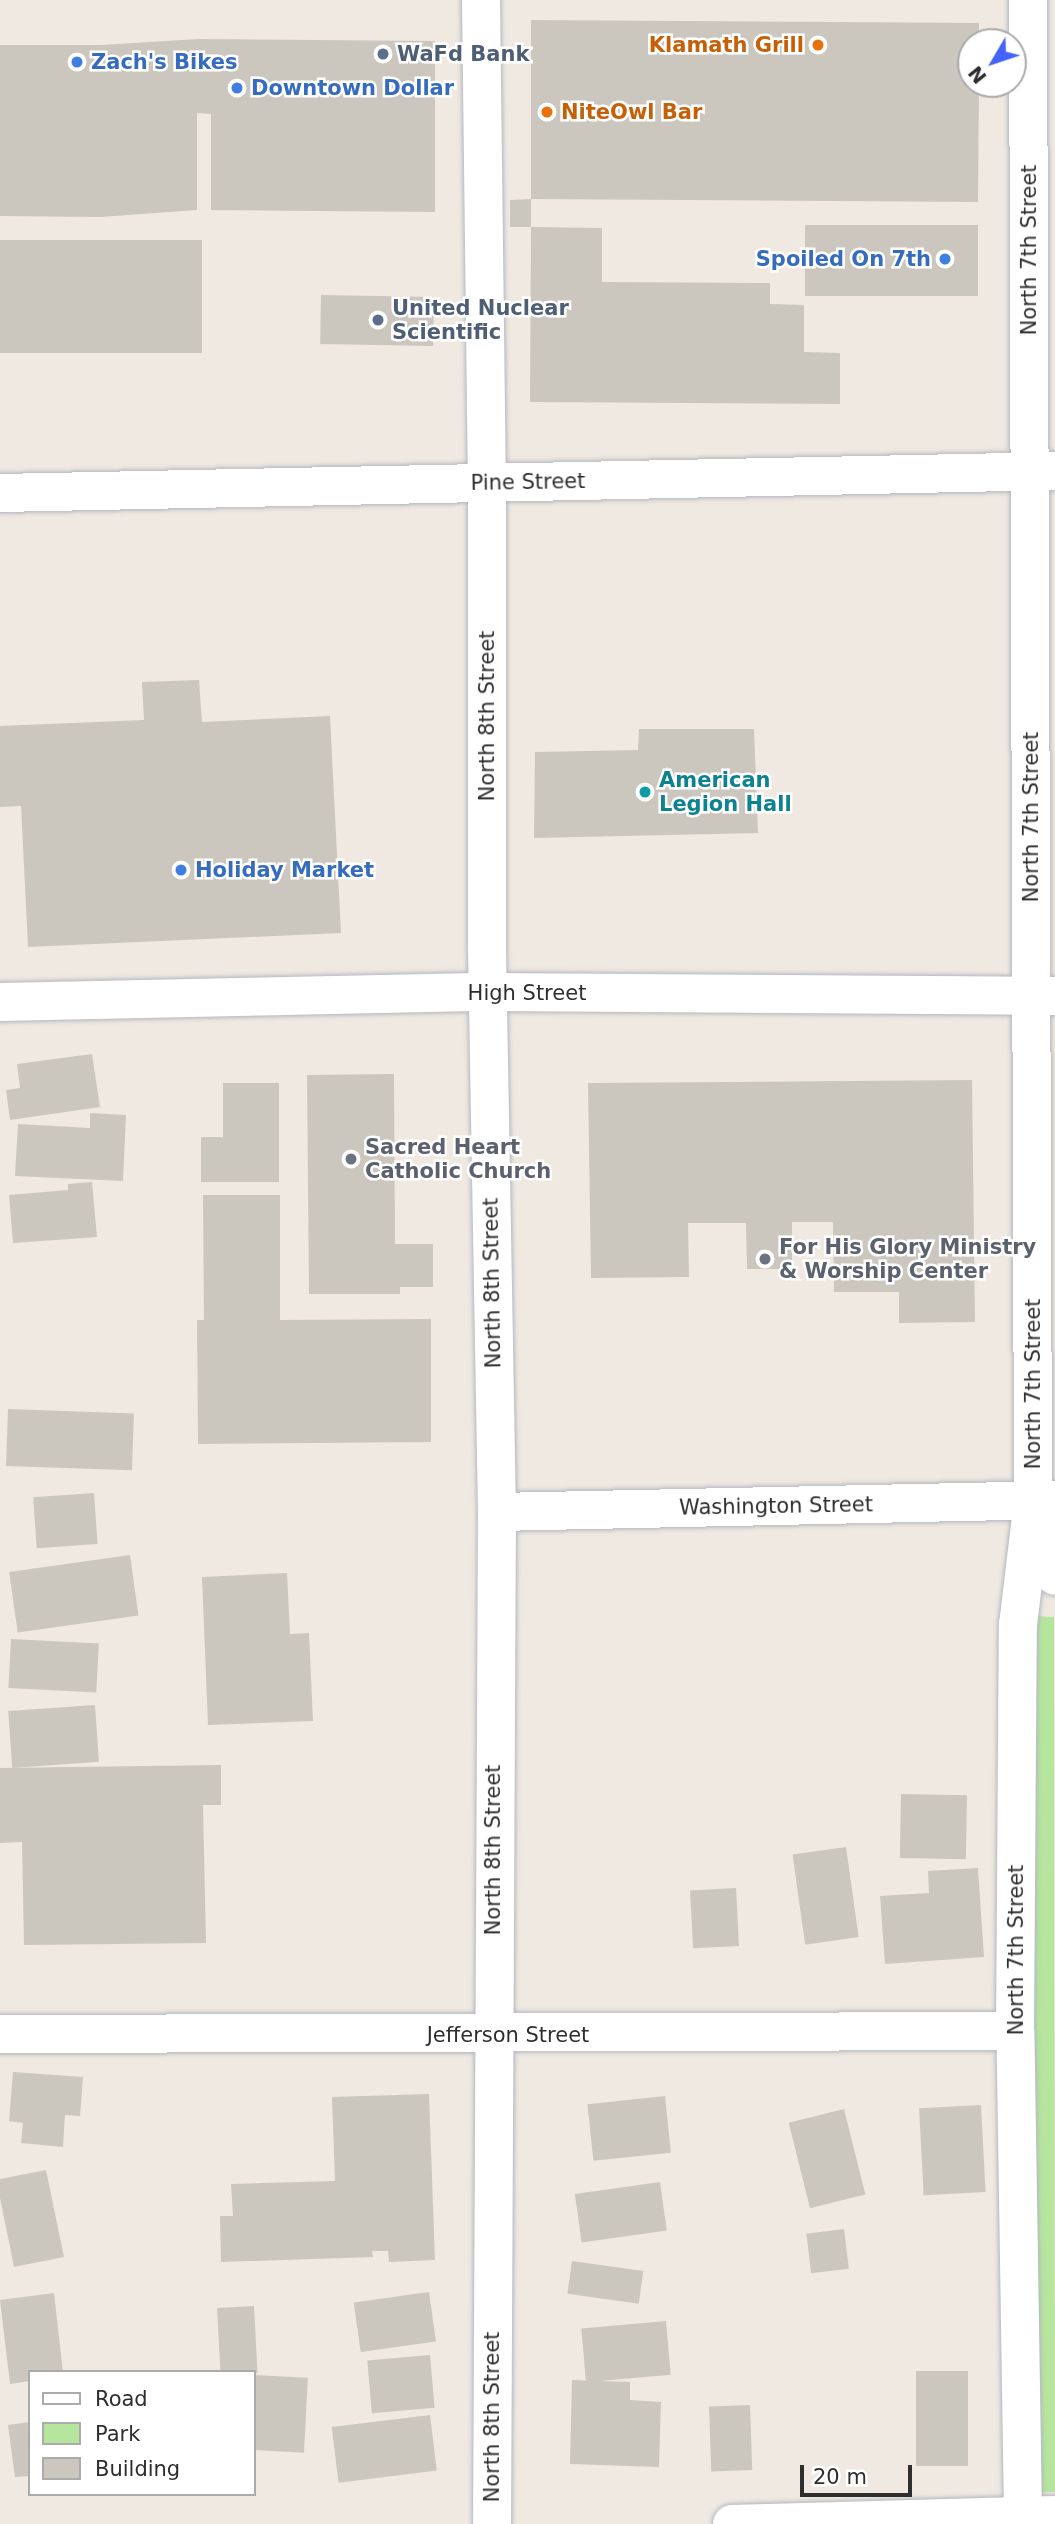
<!DOCTYPE html>
<style>
body{margin:0}
#map{position:relative;width:1055px;height:2524px;overflow:hidden;background:#efe9e1;font-family:"DejaVu Sans",sans-serif}
div>[style]{position:absolute}
[style*='--x']{left:calc(var(--x)*1px);top:calc(var(--y)*1px);width:calc(var(--w)*1px);rotate:calc(var(--a)*1deg)}
.green>*{inset:0;background:#b6e59e}
.building>*{inset:0;background:#cbc7bf;transform-origin:0 0}
.roads{filter:drop-shadow(0 0 2px #b4b7c1) drop-shadow(0 0 2px #b4b7c1)}
.minor>*{height:38px;margin:-19px;padding:0 19px;transform-origin:19px;border-radius:19px;background:#fff}
.dots>*{width:19px;height:19px;translate:-50% -50%;box-sizing:border-box;border:4px solid #fff;border-radius:50%}
span{translate:-50% -50%;white-space:nowrap;text-align:center;line-height:1.15;-webkit-text-stroke:5px #fff;paint-order:stroke}
.food-label{font-size:21px;color:#c56008;font-weight:700}
.right{translate:-100% -50%;text-align:right}
.left{translate:0 -50%;text-align:left}
.service-label{font-size:21px;color:#4e5e75;font-weight:700}
.shop-label{font-size:21px;color:#366cbe;font-weight:700}
.street-label{font-size:21px;color:#2e2e2e}
.culture-label{font-size:21px;color:#0d838f;font-weight:700}
.worship-label{font-size:21px;color:#5b616d;font-weight:700}
.legend{position:absolute;left:28px;top:2370px;width:228px;height:126px;box-sizing:border-box;background:#fff;border:2px solid #ababab;margin:0;padding:9px 12px;list-style:none;font-size:21px;color:#2e2e2e}
.legend li{display:flex;align-items:center;gap:14px;height:35px}
.legend b{width:35px;border:2px solid #ababab}
.north{position:absolute;left:957px;top:28px;width:70px;height:70px;box-sizing:border-box;background:#fff;border:2px solid #ababab;border-radius:50%;rotate:231deg;font-size:19px;font-weight:700;line-height:28px;text-align:center;color:#2e2e2e}
.north::after{content:'';display:block;margin:auto;width:24px;height:32px;background:#4264fb;clip-path:polygon(50% 0,100% 100%,50% 72%,0 100%)}
.scale{position:absolute;left:800px;top:2465px;width:112px;height:32px;box-sizing:border-box;border:4px solid #2e2e2e;border-top:0;padding-left:9px;font-size:21px;line-height:24px;white-space:nowrap;color:#2e2e2e;-webkit-text-stroke:5px #fff;paint-order:stroke}
</style>
<div id="map">
<div class="green">
<div style="clip-path:polygon(1025px 1616px,1054px 1617px,1055px 2492px,1031px 2492px)"></div>
</div>
<div class="building">
<div style="clip-path:polygon(531px 20px,979px 23px,979px 42px,971px 42px,971px 84px,979px 84px,978px 202px,531px 199px,531px 227px,602px 228px,602px 282px,770px 283px,770px 304px,804px 305px,804px 352px,840px 353px,840px 404px,530px 402px,531px 227px,510px 227px,510px 200px,531px 199px)"></div>
<div style="clip-path:polygon(198px 39px,435px 41px,435px 212px,211px 210px,211px 114px,197px 113px,197px 210px,101px 217px,0 216px,0 45px,101px 45px)"></div>
<div style="left:805px;top:225px;width:173px;height:71px"></div>
<div style="left:0;top:240px;width:202px;height:113px"></div>
<div style="left:321px;top:295px;width:113px;height:49px;rotate:1deg"></div>
<div style="clip-path:polygon(199px 680px,202px 722px,330px 716px,341px 933px,28px 947px,21px 806px,0 807px,0 726px,144px 720px,142px 682px)"></div>
<div style="clip-path:polygon(639px 729px,754px 729px,758px 833px,534px 838px,535px 752px,638px 750px)"></div>
<div style="clip-path:polygon(92px 1054px,100px 1107px,10px 1120px,6px 1090px,20px 1088px,17px 1064px)"></div>
<div style="clip-path:polygon(394px 1074px,395px 1244px,433px 1244px,433px 1287px,400px 1287px,400px 1294px,309px 1294px,307px 1075px)"></div>
<div style="clip-path:polygon(972px 1080px,975px 1322px,899px 1323px,899px 1292px,834px 1292px,833px 1222px,792px 1222px,792px 1269px,747px 1269px,746px 1223px,688px 1223px,689px 1277px,591px 1278px,588px 1083px)"></div>
<div style="clip-path:polygon(223px 1083px,279px 1083px,279px 1182px,201px 1182px,201px 1137px,223px 1137px)"></div>
<div style="clip-path:polygon(90px 1113px,126px 1115px,123px 1181px,15px 1176px,18px 1124px,90px 1128px)"></div>
<div style="clip-path:polygon(92px 1182px,97px 1237px,13px 1243px,9px 1195px,68px 1190px,68px 1184px)"></div>
<div style="clip-path:polygon(203px 1195px,280px 1195px,280px 1320px,431px 1319px,431px 1442px,198px 1444px,197px 1320px,204px 1320px)"></div>
<div style="left:8px;top:1409px;width:126px;height:57px;rotate:2deg"></div>
<div style="left:94px;top:1493px;width:51px;height:61px;rotate:86deg"></div>
<div style="left:130px;top:1555px;width:61px;height:122px;rotate:82deg"></div>
<div style="clip-path:polygon(287px 1573px,290px 1634px,309px 1633px,313px 1721px,208px 1725px,202px 1577px)"></div>
<div style="left:11px;top:1639px;width:88px;height:49px;rotate:3deg"></div>
<div style="left:95px;top:1705px;width:57px;height:87px;rotate:86deg"></div>
<div style="clip-path:polygon(221px 1765px,221px 1805px,203px 1805px,206px 1943px,24px 1945px,22px 1842px,0 1843px,0 1768px)"></div>
<div style="left:901px;top:1794px;width:66px;height:64px;rotate:1deg"></div>
<div style="left:846px;top:1847px;width:91px;height:54px;rotate:82deg"></div>
<div style="clip-path:polygon(978px 1868px,984px 1957px,885px 1964px,880px 1896px,929px 1893px,928px 1871px)"></div>
<div style="left:736px;top:1888px;width:58px;height:46px;rotate:87deg"></div>
<div style="clip-path:polygon(13px 2072px,83px 2077px,80px 2116px,65px 2115px,63px 2147px,21px 2143px,23px 2123px,9px 2121px)"></div>
<div style="clip-path:polygon(429px 2094px,435px 2260px,389px 2262px,388px 2251px,372px 2251px,373px 2257px,221px 2262px,220px 2216px,233px 2216px,231px 2184px,335px 2181px,332px 2097px)"></div>
<div style="left:665px;top:2096px;width:57px;height:78px;rotate:84deg"></div>
<div style="left:981px;top:2105px;width:87px;height:62px;rotate:87deg"></div>
<div style="left:844px;top:2109px;width:88px;height:57px;rotate:76deg"></div>
<div style="clip-path:polygon(46px 2170px,64px 2257px,14px 2267px,0 2198px,0 2179px)"></div>
<div style="left:660px;top:2182px;width:49px;height:86px;rotate:82deg"></div>
<div style="left:844px;top:2229px;width:40px;height:38px;rotate:83deg"></div>
<div style="left:572px;top:2261px;width:72px;height:33px;rotate:8deg"></div>
<div style="left:429px;top:2292px;width:50px;height:76px;rotate:82deg"></div>
<div style="clip-path:polygon(54px 2293px,63px 2372px,30px 2372px,30px 2381px,10px 2384px,0 2300px)"></div>
<div style="left:254px;top:2306px;width:67px;height:37px;rotate:87deg"></div>
<div style="left:666px;top:2321px;width:54px;height:85px;rotate:85deg"></div>
<div style="left:430px;top:2355px;width:53px;height:63px;rotate:85deg"></div>
<div style="left:916px;top:2371px;width:52px;height:95px"></div>
<div style="left:254px;top:2375px;width:54px;height:75px;rotate:3deg"></div>
<div style="clip-path:polygon(572px 2380px,630px 2382px,630px 2400px,661px 2402px,659px 2467px,570px 2464px)"></div>
<div style="left:750px;top:2405px;width:65px;height:41px;rotate:88deg"></div>
<div style="left:430px;top:2415px;width:56px;height:99px;rotate:83deg"></div>
<div style="clip-path:polygon(30px 2422px,30px 2476px,15px 2477px,8px 2425px)"></div>
</div>
<div class="roads">
<div class="minor">
<div style="--x:481;--y:0;--w:483;--a:89.3"></div>
<div style="--x:487;--y:483;--w:464;--a:90"></div>
<div style="--x:487;--y:947;--w:565;--a:88.99"></div>
<div style="--x:497;--y:1512;--w:1012;--a:90.28"></div>
<div style="--x:0;--y:493;--w:1055;--a:-1.19"></div>
<div style="--x:0;--y:1002;--w:488;--a:-1.2"></div>
<div style="--x:488;--y:992;--w:567;--a:0.4"></div>
<div style="--x:497;--y:1512;--w:558;--a:-1.23"></div>
<div style="--x:1038;--y:1516;--w:62;--a:74.2"></div>
<div style="--x:0;--y:2034;--w:1015;--a:-0.17"></div>
<div style="--x:1023;--y:2515;--w:484;--a:-90.9"></div>
<div style="--x:1015;--y:2031;--w:406;--a:-89.6"></div>
<div style="--x:1018;--y:1625;--w:125;--a:-83.1"></div>
<div style="--x:1033;--y:1501;--w:1501;--a:-90.19"></div>
<div style="--x:732;--y:2524;--w:323;--a:-1.6"></div>
</div>
</div>
<div class="dots">
<div style="left:818px;top:45px;background:#e8710a"></div>
<div style="left:383px;top:54px;background:#5c6f8a"></div>
<div style="left:77px;top:62px;background:#3f7fe0"></div>
<div style="left:237px;top:88px;background:#3f7fe0"></div>
<div style="left:547px;top:112px;background:#e8710a"></div>
<div style="left:945px;top:259px;background:#3f7fe0"></div>
<div style="left:378px;top:320px;background:#5c6f8a"></div>
<div style="left:645px;top:792px;background:#0f9aa8"></div>
<div style="left:181px;top:870px;background:#3f7fe0"></div>
<div style="left:351px;top:1159px;background:#6b7280"></div>
<div style="left:765px;top:1259px;background:#6b7280"></div>
</div>
<div class="food-label">
<span class="right" style="left:804px;top:45px">Klamath Grill</span>
<span class="left" style="left:561px;top:112px">NiteOwl Bar</span>
</div>
<div class="service-label">
<span class="left" style="left:397px;top:54px">WaFd Bank</span>
<span class="left" style="left:392px;top:320px">United Nuclear<br>Scientific</span>
</div>
<div class="shop-label">
<span class="left" style="left:91px;top:62px">Zach's Bikes</span>
<span class="left" style="left:251px;top:88px">Downtown Dollar</span>
<span class="right" style="left:931px;top:259px">Spoiled On 7th</span>
<span class="left" style="left:195px;top:870px">Holiday Market</span>
</div>
<div class="street-label">
<span style="left:1029px;top:250px;rotate:-90deg">North 7th Street</span>
<span style="left:528px;top:482px;rotate:-1deg">Pine Street</span>
<span style="left:487px;top:716px;rotate:-90deg">North 8th Street</span>
<span style="left:1031px;top:817px;rotate:-90deg">North 7th Street</span>
<span style="left:527px;top:993px">High Street</span>
<span style="left:492px;top:1283px;rotate:-91deg">North 8th Street</span>
<span style="left:1033px;top:1384px;rotate:-90deg">North 7th Street</span>
<span style="left:776px;top:1506px;rotate:-1deg">Washington Street</span>
<span style="left:493px;top:1850px;rotate:-90deg">North 8th Street</span>
<span style="left:1016px;top:1950px;rotate:-90deg">North 7th Street</span>
<span style="left:508px;top:2035px">Jefferson Street</span>
<span style="left:492px;top:2417px;rotate:-90deg">North 8th Street</span>
</div>
<div class="culture-label">
<span class="left" style="left:659px;top:792px">American<br>Legion Hall</span>
</div>
<div class="worship-label">
<span class="left" style="left:365px;top:1159px">Sacred Heart<br>Catholic Church</span>
<span class="left" style="left:779px;top:1259px">For His Glory Ministry<br>&amp; Worship Center</span>
</div>
<ul class="legend">
<li><b style="height:9px;background:#fff"></b>Road</li>
<li><b style="height:19px;background:#b6e59e"></b>Park</li>
<li><b style="height:19px;background:#cbc7bf"></b>Building</li>
</ul>
<div class="north">N</div>
<div class="scale">20 m</div>
</div>
